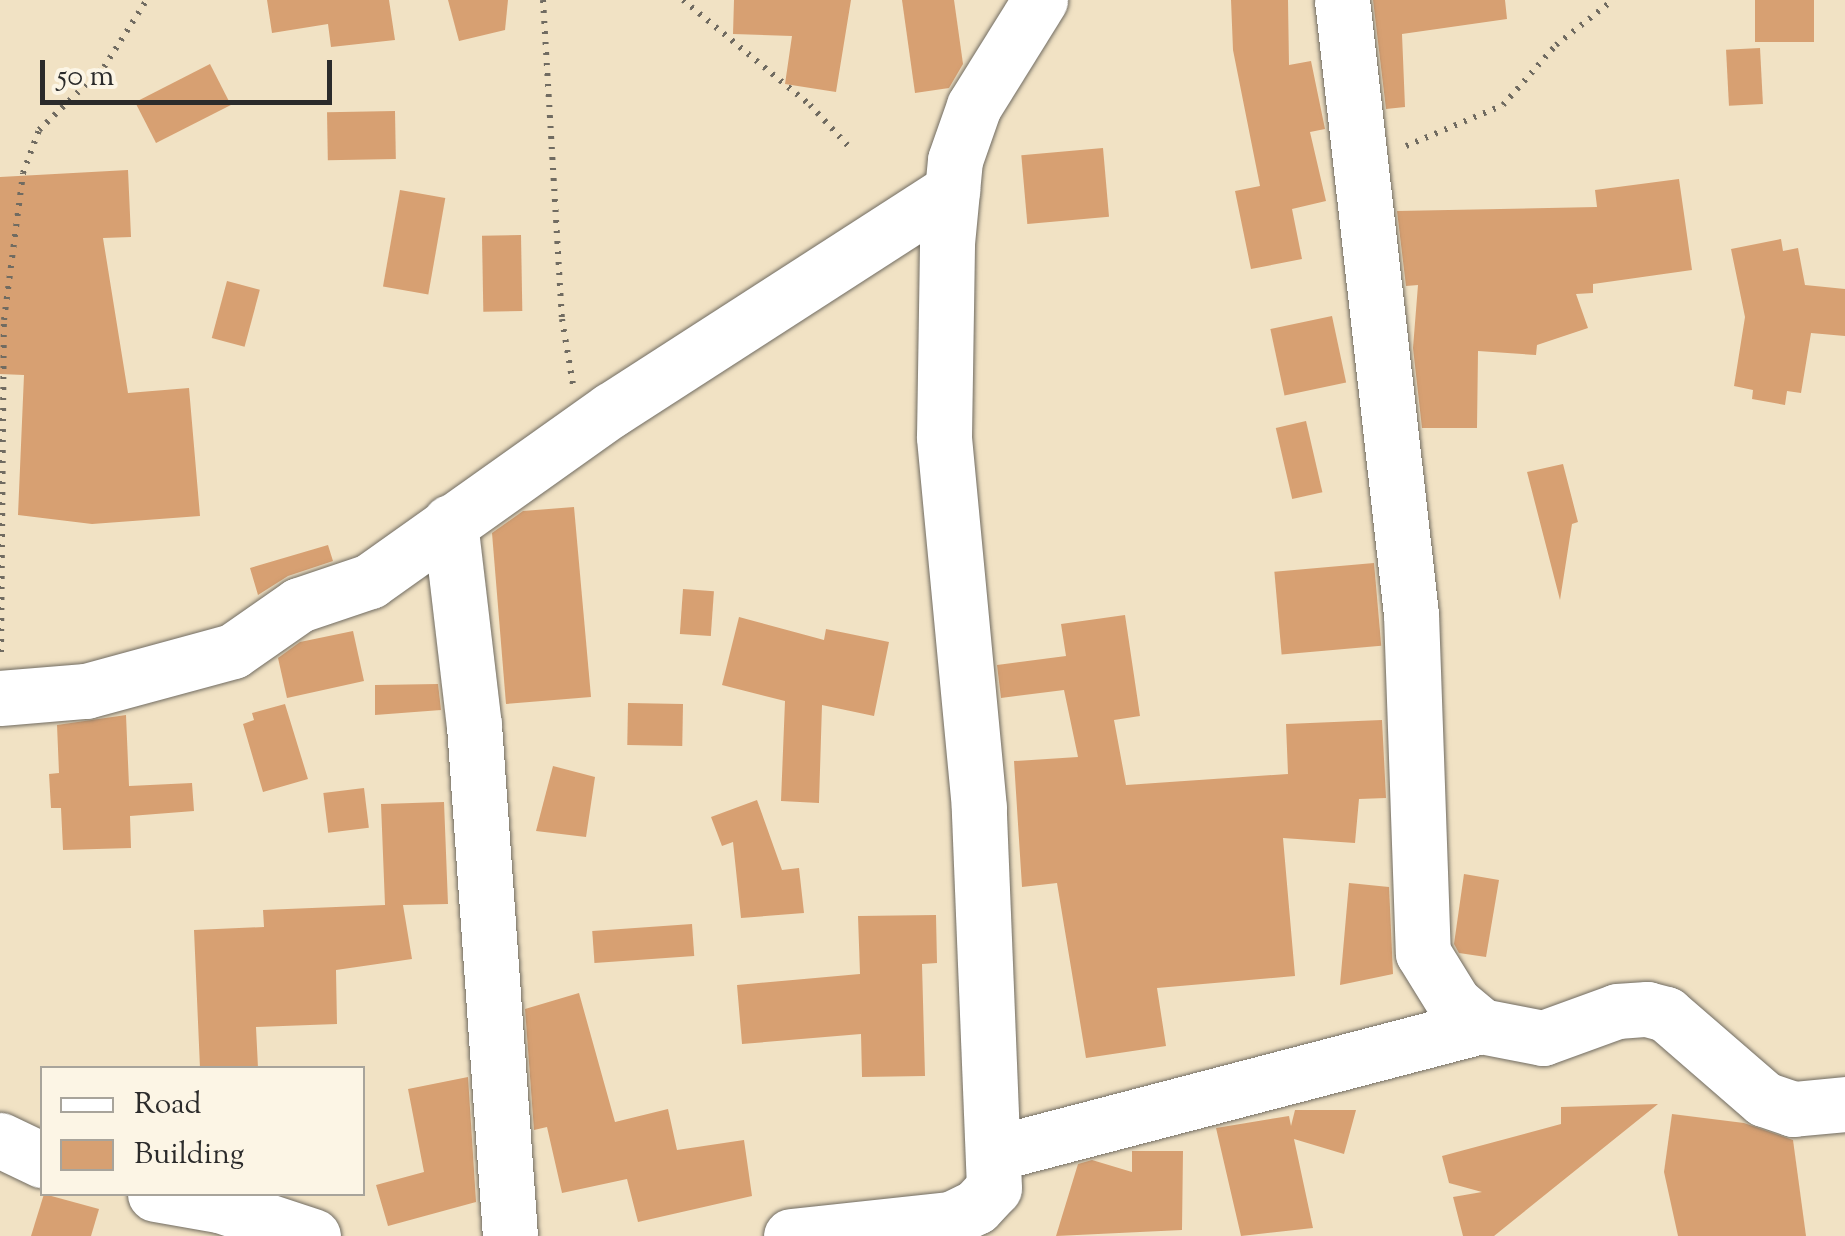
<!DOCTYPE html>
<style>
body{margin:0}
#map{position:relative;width:1845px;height:1236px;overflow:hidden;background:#f1e2c4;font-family:"Sorts Mill Goudy",serif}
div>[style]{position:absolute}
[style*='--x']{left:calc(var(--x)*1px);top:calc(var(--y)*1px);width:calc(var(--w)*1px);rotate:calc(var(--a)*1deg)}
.building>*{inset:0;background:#d7a072;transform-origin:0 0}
.path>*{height:6px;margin-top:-3px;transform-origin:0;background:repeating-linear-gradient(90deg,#706b61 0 2.5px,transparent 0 10.5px)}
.roads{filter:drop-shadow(0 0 2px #706b61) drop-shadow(0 0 2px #706b61)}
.minor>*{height:55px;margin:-27.5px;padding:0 27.5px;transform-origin:27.5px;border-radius:27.5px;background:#fff}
span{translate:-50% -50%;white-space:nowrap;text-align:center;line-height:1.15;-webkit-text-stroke:8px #fcf5e5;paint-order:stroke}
.legend{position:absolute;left:40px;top:1066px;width:325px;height:130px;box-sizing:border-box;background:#fcf5e5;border:2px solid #a8a49b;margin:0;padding:12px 18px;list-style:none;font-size:30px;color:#2b2b2b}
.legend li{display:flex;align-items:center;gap:20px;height:50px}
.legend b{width:50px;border:2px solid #a8a49b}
.scale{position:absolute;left:40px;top:60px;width:292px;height:45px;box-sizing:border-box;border:5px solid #2b2b2b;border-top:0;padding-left:12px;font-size:30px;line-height:35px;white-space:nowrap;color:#2b2b2b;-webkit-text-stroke:8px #fcf5e5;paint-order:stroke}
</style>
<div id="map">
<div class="building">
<div style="clip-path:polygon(267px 0,389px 0,395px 40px,331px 47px,328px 24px,272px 33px)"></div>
<div style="clip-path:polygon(448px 0,508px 0,505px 30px,459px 41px)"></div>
<div style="clip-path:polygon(734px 0,851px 0,836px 92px,785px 84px,792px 36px,733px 34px)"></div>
<div style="clip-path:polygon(902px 0,954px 0,963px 64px,949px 88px,915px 93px)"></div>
<div style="clip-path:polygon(1231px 0,1288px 0,1289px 65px,1311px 61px,1325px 129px,1310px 132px,1326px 201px,1292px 209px,1302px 259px,1251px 269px,1235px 191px,1260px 186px,1233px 50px)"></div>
<div style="clip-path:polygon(1373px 0,1505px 0,1507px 19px,1402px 34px,1405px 107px,1386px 109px)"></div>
<div style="left:1755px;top:0;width:59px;height:42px"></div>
<div style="left:1760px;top:48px;width:56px;height:34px;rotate:87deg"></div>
<div style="left:210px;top:64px;width:46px;height:84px;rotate:63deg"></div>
<div style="left:395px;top:111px;width:48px;height:68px;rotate:89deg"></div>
<div style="left:1103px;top:148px;width:69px;height:82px;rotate:85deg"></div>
<div style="clip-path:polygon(128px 170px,131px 237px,103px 238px,128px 393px,189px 388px,200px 516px,92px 524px,18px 515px,24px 375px,0 374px,0 177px)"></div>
<div style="clip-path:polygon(1679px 179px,1692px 270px,1593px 284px,1593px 293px,1576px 294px,1588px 328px,1537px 345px,1536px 355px,1478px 351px,1477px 428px,1422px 428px,1413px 348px,1418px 285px,1406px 286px,1397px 211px,1597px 207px,1595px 190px)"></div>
<div style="left:400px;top:190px;width:46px;height:98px;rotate:10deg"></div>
<div style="left:521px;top:235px;width:76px;height:39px;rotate:89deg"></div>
<div style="clip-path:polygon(1781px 239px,1783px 251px,1798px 248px,1805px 285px,1845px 289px,1845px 336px,1811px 333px,1801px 393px,1787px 391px,1785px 405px,1752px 399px,1753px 390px,1734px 386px,1745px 317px,1731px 249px)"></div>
<div style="left:227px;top:281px;width:34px;height:59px;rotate:15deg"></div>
<div style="left:1332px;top:316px;width:68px;height:63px;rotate:78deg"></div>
<div style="left:1306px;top:421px;width:73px;height:31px;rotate:77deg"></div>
<div style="clip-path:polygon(1563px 464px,1578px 522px,1572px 524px,1560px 600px,1527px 472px)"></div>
<div style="clip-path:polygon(574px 507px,591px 697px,506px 704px,492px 533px,523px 511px)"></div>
<div style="clip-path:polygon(328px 545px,333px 561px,288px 576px,258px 595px,250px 568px)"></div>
<div style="left:1374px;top:563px;width:83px;height:100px;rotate:85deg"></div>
<div style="left:683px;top:589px;width:31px;height:45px;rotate:4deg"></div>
<div style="clip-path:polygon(1125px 615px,1140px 716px,1114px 720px,1126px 785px,1288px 774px,1286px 724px,1382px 720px,1386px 798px,1359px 799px,1355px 843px,1283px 838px,1295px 976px,1157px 988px,1166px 1046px,1086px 1058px,1057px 883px,1022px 887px,1014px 761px,1078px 757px,1064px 690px,1001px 698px,997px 665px,1066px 656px,1061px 624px)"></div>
<div style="clip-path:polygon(739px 617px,824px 640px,826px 629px,889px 642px,874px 716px,822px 705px,819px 803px,781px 801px,785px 701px,722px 685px)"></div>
<div style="clip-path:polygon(353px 631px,364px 681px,287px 698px,278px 658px,300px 642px)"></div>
<div style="clip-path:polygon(438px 684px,441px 710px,375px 715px,375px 685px)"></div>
<div style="left:628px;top:703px;width:55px;height:42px;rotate:1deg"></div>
<div style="clip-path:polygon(285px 704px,308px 779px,263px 792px,243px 724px,254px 720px,252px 713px)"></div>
<div style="clip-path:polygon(126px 715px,129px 786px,192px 783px,194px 811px,130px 816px,131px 848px,63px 850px,61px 808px,51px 808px,49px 774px,59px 773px,57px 725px)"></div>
<div style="clip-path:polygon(553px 766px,595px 777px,586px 837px,536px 831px)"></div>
<div style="left:364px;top:788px;width:40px;height:41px;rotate:83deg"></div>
<div style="clip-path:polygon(757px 800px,782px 870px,799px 868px,804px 913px,741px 918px,733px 842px,722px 846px,711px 817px)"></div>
<div style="clip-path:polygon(444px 802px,448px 904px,403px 905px,412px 959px,336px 970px,337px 1024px,256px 1027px,258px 1068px,200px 1068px,194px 930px,264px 927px,263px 910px,385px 905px,381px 804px)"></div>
<div style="clip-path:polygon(1464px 874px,1499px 880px,1486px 957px,1459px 953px,1454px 944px)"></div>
<div style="clip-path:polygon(1349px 883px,1389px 887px,1393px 974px,1340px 985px)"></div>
<div style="clip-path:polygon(936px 915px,937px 963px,922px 964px,925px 1076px,862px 1077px,861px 1034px,742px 1044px,737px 985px,860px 974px,858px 916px)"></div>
<div style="left:692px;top:924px;width:32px;height:100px;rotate:86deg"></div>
<div style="clip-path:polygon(579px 993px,615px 1122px,668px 1109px,677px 1150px,744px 1140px,752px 1196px,638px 1222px,627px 1179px,562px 1193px,547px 1127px,534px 1130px,525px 1009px)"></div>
<div style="clip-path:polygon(468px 1077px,476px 1202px,388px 1226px,376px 1185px,424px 1172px,408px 1089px)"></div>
<div style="clip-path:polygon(1658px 1104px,1494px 1236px,1463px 1236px,1453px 1197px,1482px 1192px,1449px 1183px,1442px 1156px,1561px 1124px,1561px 1107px)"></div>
<div style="clip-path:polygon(1295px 1110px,1356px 1110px,1344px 1154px,1294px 1139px,1313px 1228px,1241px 1236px,1216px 1128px,1289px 1116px,1291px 1126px)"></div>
<div style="clip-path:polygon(1672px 1114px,1744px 1123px,1793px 1140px,1806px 1236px,1678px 1236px,1664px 1172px)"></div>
<div style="clip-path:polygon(1132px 1151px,1183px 1151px,1182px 1230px,1056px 1236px,1078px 1164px,1092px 1160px,1132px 1172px)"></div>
<div style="clip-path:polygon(44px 1194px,99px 1209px,91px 1236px,31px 1236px)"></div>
</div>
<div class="path">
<div style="--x:543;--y:0;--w:320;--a:86.6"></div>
<div style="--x:562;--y:319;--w:67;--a:80.5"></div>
<div style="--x:683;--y:0;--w:165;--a:39.6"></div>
<div style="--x:810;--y:105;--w:60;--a:47"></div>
<div style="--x:1406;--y:146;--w:105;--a:-22.9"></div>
<div style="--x:1503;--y:105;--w:80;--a:-48.5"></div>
<div style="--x:1556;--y:45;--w:73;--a:-38.3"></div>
<div style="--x:1;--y:652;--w:332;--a:-89.5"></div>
<div style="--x:4;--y:320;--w:148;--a:-82.6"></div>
<div style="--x:23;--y:173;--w:46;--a:-69.6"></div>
<div style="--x:39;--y:130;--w:91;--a:-44.1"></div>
<div style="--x:104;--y:67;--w:78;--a:-57.5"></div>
</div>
<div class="roads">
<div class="minor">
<div style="--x:1342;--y:0;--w:618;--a:83.59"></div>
<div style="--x:1411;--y:614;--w:339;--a:88"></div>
<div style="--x:1423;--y:953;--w:59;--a:58.2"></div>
<div style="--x:1454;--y:1003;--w:35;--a:40"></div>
<div style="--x:1481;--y:1026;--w:63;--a:11"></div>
<div style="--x:1543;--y:1038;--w:79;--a:-20"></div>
<div style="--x:1617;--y:1011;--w:30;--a:-4"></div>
<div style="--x:1647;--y:1009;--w:20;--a:15"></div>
<div style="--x:1666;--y:1014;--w:130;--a:40.9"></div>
<div style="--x:1764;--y:1099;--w:31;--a:19"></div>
<div style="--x:1793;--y:1109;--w:52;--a:-5.5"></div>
<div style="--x:450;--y:522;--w:204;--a:83.3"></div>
<div style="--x:474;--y:725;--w:512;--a:85.97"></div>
<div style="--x:0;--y:698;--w:86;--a:-4.7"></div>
<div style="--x:86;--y:691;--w:152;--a:-15.2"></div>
<div style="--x:233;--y:651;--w:80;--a:-34.9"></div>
<div style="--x:299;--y:605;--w:75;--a:-18.7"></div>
<div style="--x:370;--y:581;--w:296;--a:-35.4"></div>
<div style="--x:611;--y:410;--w:406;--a:-32.8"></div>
<div style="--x:0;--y:1140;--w:47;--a:25.5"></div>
<div style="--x:996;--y:1153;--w:501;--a:-14.67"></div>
<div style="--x:155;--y:1194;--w:65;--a:9.8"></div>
<div style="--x:219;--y:1205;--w:99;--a:18.3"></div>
<div style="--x:791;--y:1236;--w:161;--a:-6.1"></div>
<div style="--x:951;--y:1219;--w:28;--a:-26"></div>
<div style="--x:976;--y:1207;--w:26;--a:-47"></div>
<div style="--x:994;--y:1188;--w:380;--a:-92.3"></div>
<div style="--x:979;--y:808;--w:373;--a:-95.4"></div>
<div style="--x:944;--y:437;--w:194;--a:-89.1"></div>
<div style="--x:947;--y:243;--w:83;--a:-84.5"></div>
<div style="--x:955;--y:160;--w:57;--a:-70.6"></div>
<div style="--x:974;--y:106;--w:125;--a:-58.1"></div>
</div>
</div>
<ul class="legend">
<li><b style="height:12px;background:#fff"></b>Road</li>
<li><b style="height:28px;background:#d7a072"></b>Building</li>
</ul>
<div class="scale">50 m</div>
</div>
